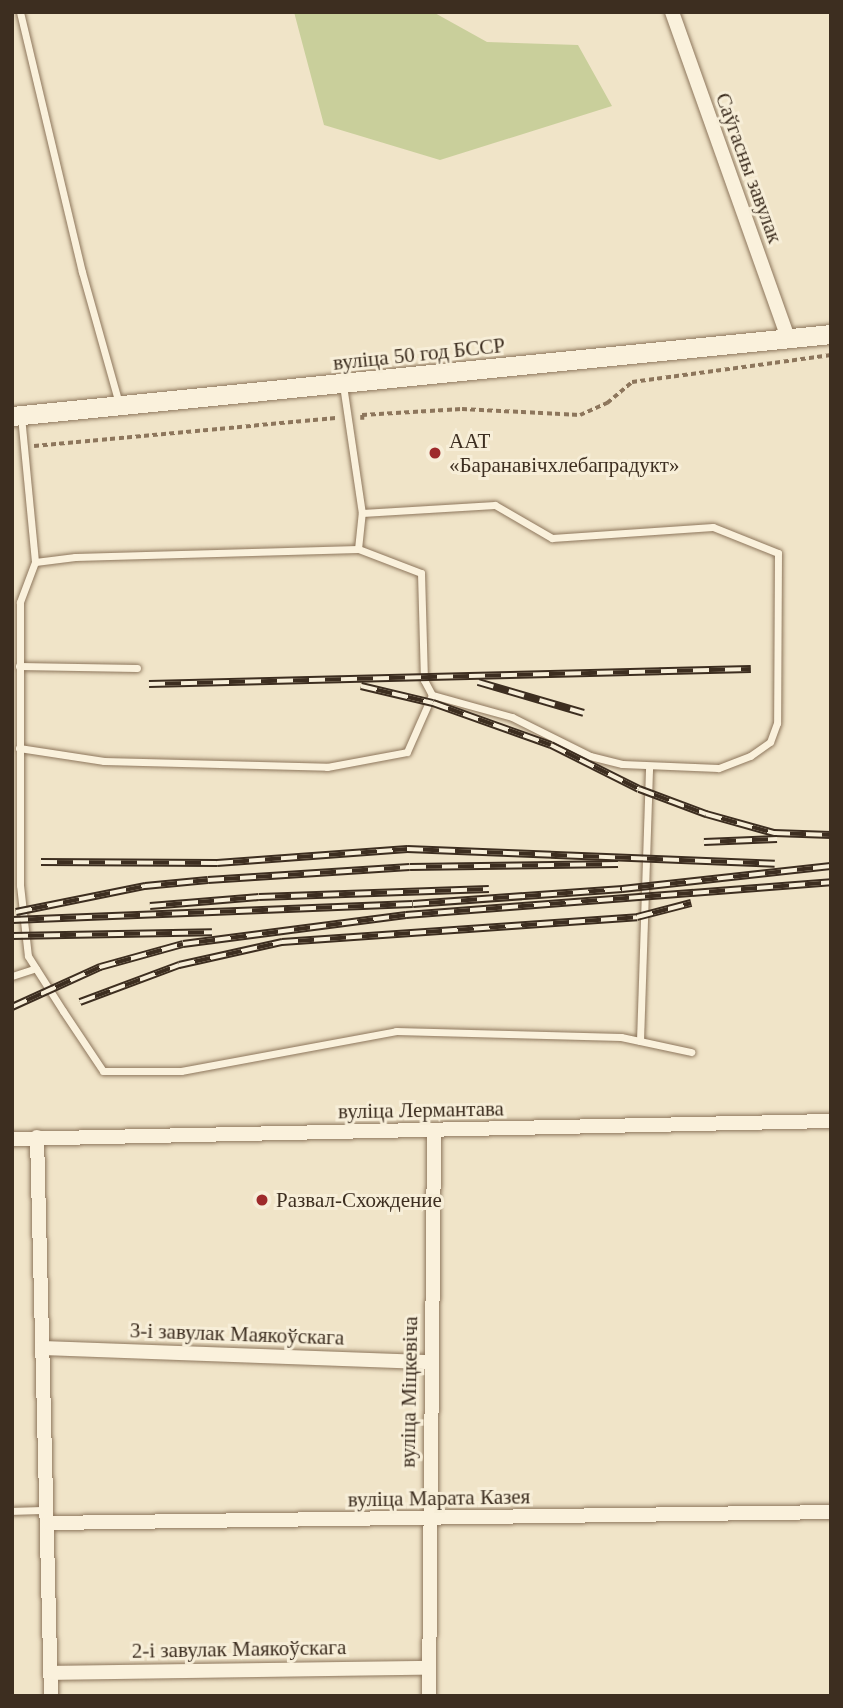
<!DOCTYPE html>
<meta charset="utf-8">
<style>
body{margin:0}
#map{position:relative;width:843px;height:1708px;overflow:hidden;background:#f0e4c8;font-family:"Times New Roman",serif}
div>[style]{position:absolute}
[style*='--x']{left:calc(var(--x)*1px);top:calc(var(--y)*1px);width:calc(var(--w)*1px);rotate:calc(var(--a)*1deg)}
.green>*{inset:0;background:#c9cf9b}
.path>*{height:3.5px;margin-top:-1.75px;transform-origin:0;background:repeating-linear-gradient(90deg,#8d765c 0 5px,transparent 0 8.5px)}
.roads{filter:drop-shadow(0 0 2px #8d765c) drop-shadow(0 0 2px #8d765c)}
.service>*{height:7px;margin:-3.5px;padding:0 3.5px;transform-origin:3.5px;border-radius:3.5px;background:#faf1dc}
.minor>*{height:14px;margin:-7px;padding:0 7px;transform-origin:7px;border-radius:7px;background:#faf1dc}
.secondary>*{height:19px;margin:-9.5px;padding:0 9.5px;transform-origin:9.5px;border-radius:9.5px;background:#faf1dc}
.rail>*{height:8px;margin-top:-4px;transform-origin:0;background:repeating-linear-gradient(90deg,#f7eed8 0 16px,#3d2e20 0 32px);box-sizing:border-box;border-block:2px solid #3d2e20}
.dots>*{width:19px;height:19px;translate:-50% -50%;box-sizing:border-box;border:4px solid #f7eed8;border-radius:50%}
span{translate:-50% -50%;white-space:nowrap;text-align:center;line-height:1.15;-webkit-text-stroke:6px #f7eed8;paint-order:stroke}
.street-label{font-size:21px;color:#3d2e20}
.poi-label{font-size:21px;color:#3d2e20}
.left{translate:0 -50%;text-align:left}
.frame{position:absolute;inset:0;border:14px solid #3d2e20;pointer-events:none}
</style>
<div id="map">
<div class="green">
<div style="clip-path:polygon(294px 12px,433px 12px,487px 42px,578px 45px,612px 106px,440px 160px,324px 125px)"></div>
</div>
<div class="path">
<div style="--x:362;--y:420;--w:5;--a:-90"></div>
<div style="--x:362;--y:415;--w:100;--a:-3.4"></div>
<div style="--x:462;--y:409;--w:118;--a:2.9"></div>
<div style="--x:580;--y:415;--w:30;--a:-24"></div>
<div style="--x:607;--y:403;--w:33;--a:-40"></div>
<div style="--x:632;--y:382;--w:201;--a:-7.7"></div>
<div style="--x:34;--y:446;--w:303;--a:-5.3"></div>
</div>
<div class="roads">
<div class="service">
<div style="--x:20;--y:12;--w:267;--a:76.6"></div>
<div style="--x:82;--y:272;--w:137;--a:74.3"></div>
<div style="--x:343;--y:385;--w:129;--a:81.6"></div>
<div style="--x:362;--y:513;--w:133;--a:-3.4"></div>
<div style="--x:495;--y:505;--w:66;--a:30.1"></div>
<div style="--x:552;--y:538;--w:161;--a:-3.9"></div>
<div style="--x:713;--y:527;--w:70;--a:21.8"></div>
<div style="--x:778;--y:553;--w:170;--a:90.3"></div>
<div style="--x:777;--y:723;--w:20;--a:110"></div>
<div style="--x:770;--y:742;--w:24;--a:145"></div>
<div style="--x:750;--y:756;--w:34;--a:159"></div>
<div style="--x:718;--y:768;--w:96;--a:-177.6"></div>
<div style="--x:622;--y:764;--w:33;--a:-166"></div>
<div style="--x:590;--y:756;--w:87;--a:-153.4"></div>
<div style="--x:512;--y:717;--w:83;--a:-164.6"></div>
<div style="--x:432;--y:695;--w:17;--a:-118"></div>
<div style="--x:424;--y:680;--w:107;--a:-91.6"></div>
<div style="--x:421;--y:573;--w:67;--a:-159.1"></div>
<div style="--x:358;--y:549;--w:36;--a:-84"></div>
<div style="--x:21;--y:416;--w:147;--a:84.5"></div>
<div style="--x:358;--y:549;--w:283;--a:178.4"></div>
<div style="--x:75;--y:557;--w:40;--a:172.9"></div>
<div style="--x:35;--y:562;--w:43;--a:110.6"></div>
<div style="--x:20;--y:602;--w:283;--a:90"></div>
<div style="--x:20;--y:885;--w:71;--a:83.6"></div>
<div style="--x:28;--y:956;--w:65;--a:57.5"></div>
<div style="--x:63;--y:1011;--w:72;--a:56.3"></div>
<div style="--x:103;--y:1071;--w:78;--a:0"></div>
<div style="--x:181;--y:1071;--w:219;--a:-10.5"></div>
<div style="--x:396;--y:1031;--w:225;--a:1.5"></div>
<div style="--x:621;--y:1037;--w:72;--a:12.1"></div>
<div style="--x:19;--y:666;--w:118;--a:1"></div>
<div style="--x:19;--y:748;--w:86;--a:8.7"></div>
<div style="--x:104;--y:761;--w:223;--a:1.5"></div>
<div style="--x:327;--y:767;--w:81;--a:-10.6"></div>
<div style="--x:407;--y:752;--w:62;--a:-66.3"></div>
<div style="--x:12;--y:976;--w:25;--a:-18"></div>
<div style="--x:640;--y:1041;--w:275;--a:-88.1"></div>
<div style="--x:12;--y:1511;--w:35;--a:-2"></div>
</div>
<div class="minor">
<div style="--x:672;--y:12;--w:346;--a:70.4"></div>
<div style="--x:37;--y:1137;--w:559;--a:88.57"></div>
<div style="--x:12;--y:1139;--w:819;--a:-1.26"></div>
<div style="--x:43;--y:1348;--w:388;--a:2.1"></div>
<div style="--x:48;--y:1523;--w:783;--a:-0.8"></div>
<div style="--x:51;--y:1673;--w:378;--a:-0.8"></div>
<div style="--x:429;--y:1696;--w:565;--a:-89.49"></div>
</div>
<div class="secondary">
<div style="--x:12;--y:416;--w:823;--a:-5.72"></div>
</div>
</div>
<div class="rail">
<div style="--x:478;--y:682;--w:110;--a:16.3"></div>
<div style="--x:149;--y:684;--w:602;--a:-1.43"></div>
<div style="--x:361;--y:686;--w:74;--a:13.3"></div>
<div style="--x:433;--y:703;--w:125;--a:19.6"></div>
<div style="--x:551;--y:745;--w:98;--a:26.6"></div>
<div style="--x:639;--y:789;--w:72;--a:20.5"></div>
<div style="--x:706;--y:814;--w:71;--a:15.6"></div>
<div style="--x:774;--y:833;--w:57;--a:2"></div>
<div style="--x:704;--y:842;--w:73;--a:-2.4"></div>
<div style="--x:41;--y:862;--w:176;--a:0.3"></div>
<div style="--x:217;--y:863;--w:191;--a:-4.2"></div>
<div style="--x:407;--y:849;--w:368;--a:2.3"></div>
<div style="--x:150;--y:906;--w:109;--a:-4.7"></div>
<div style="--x:259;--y:897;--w:230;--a:-2"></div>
<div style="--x:16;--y:912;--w:132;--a:-11.4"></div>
<div style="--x:145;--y:886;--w:63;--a:-5.4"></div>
<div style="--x:208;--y:880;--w:202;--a:-3.7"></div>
<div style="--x:410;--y:867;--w:208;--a:-0.8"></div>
<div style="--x:12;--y:920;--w:401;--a:-2.3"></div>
<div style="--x:413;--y:904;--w:210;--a:-4.1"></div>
<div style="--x:622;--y:889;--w:210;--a:-6.3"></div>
<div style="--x:12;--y:936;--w:200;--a:-1.1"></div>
<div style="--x:80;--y:1002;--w:106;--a:-20.5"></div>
<div style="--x:179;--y:965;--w:106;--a:-12.6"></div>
<div style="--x:282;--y:942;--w:356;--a:-4"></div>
<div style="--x:637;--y:917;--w:56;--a:-14.5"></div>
<div style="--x:12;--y:1007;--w:97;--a:-24.4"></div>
<div style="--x:100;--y:967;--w:86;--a:-15.5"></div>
<div style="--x:183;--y:944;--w:225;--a:-7.4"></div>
<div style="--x:406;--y:915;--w:426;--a:-4.4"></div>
</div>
<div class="dots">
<div style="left:435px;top:453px;background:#9e2a2b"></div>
<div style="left:262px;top:1200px;background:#9e2a2b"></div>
</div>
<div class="street-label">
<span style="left:749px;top:168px;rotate:70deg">Саўгасны завулак</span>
<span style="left:419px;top:354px;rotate:-6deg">вуліца 50 год БССР</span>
<span style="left:421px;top:1110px;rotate:-1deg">вуліца Лермантава</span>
<span style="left:237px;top:1334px;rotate:2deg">3-і завулак Маякоўскага</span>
<span style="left:409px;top:1392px;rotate:-89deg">вуліца Міцкевіча</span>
<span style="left:439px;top:1498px;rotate:-1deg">вуліца Марата Казея</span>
<span style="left:239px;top:1649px;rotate:-1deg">2-і завулак Маякоўскага</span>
</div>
<div class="poi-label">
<span class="left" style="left:449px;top:453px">ААТ<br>«Баранавічхлебапрадукт»</span>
<span class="left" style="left:276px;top:1200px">Развал-Схождение</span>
</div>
<div class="frame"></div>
</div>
